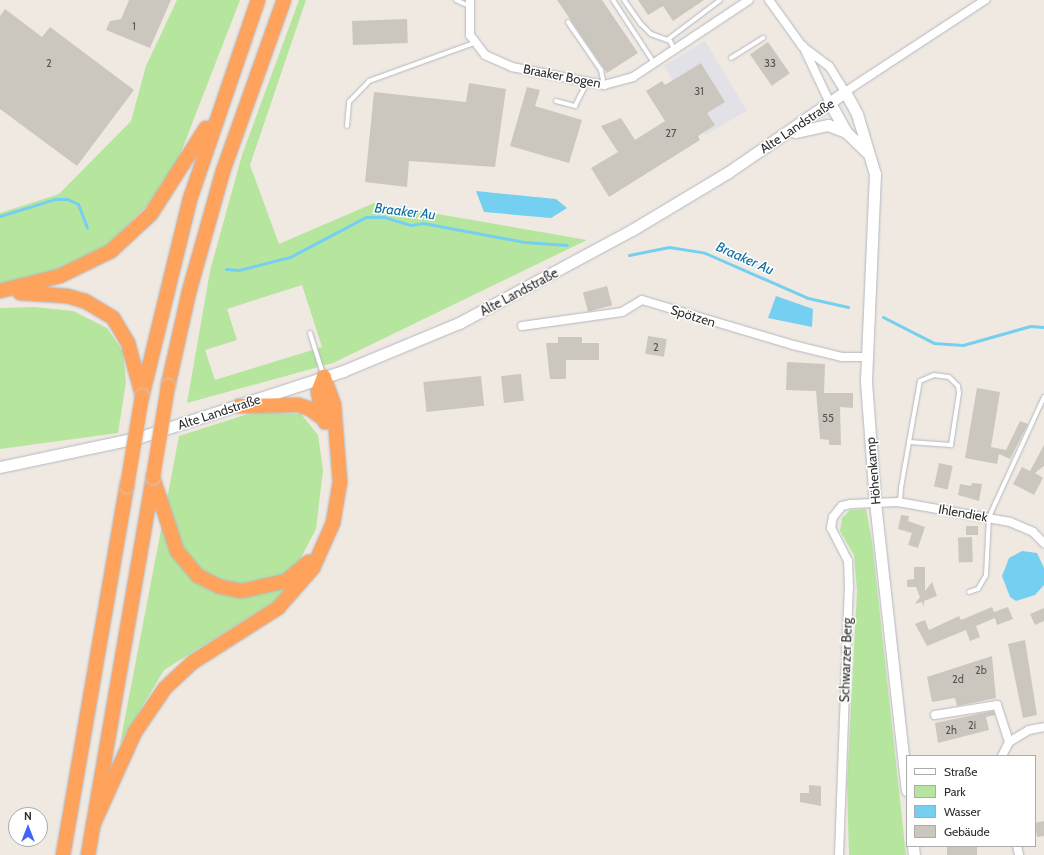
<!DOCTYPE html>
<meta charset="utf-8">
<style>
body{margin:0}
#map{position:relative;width:1044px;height:855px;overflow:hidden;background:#efe9e1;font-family:Cabin,sans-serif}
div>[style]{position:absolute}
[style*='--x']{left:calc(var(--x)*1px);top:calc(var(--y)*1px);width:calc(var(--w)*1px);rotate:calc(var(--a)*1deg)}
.industrial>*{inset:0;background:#e3e1e8;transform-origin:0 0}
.green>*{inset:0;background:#b6e59e}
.water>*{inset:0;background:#75cff0}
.stream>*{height:3px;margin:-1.5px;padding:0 1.5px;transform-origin:1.5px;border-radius:1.5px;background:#75cff0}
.building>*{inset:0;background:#cbc7bf;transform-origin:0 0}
.roads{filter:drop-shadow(0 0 1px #b4b7c1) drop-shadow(0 0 1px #b4b7c1)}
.service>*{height:4px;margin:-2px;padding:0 2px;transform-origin:2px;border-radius:2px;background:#fff}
.minor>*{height:8px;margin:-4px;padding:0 4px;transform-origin:4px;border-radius:4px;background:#fff}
.secondary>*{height:11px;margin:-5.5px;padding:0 5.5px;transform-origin:5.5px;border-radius:5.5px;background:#fff}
.motorway>*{height:14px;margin:-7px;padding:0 7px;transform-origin:7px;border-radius:7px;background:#ffa35c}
.bridges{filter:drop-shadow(0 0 1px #c9c9c9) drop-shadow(0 0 1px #c9c9c9)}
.motorway-bridge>*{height:14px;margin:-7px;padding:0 7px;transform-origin:7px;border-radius:7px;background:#ffa35c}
span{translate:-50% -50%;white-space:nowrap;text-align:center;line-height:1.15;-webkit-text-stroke:3px #fff;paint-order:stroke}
.number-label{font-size:11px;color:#555452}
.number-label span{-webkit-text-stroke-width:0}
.street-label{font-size:13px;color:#2e2e2e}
.water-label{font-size:14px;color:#0d6fa3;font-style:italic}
.legend{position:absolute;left:906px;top:755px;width:130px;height:92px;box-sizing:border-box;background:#fff;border:1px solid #ababab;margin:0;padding:5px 7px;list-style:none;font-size:12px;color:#2e2e2e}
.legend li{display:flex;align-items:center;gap:8px;height:20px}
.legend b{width:20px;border:1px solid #ababab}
.north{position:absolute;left:8px;top:807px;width:40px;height:40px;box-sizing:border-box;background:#fff;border:1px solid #ababab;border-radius:50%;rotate:0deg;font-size:11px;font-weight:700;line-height:16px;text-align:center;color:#2e2e2e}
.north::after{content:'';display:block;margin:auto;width:14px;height:18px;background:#4264fb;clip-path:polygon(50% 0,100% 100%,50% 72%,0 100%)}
</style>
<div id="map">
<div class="industrial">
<div style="left:705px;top:41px;width:81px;height:48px;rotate:59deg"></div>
</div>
<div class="green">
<div style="clip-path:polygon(177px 0,240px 0,178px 160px,148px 205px,106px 246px,65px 268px,0 284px,0 213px,59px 194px,131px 121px,146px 66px)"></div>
<div style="clip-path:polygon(evenodd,299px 0,306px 0,250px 165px,279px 244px,374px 203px,587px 240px,333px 363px,187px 403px,210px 271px,242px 155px,299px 0,302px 285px,322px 347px,215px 380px,205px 350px,237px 340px,227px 309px,302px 285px)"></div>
<div style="clip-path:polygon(35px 307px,73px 311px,107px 328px,123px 351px,126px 382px,118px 433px,0 449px,0 308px)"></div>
<div style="clip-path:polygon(254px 412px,301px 414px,318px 435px,323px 470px,316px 529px,280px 598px,164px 670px,120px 744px,179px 436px)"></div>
<div style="clip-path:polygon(866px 509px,872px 541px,906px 855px,849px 855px,847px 784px,857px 591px,854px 555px,840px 531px,842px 518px,850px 510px)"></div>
</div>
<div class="water">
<div style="clip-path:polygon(476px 191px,556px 199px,567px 208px,551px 218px,484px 212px)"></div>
<div style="clip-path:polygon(776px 296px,813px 309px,812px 327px,768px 318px)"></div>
<div style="clip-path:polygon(1022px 551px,1037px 553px,1044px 568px,1044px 585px,1035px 595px,1016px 601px,1010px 597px,1002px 576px,1009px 558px)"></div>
</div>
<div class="stream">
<div style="--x:0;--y:216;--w:58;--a:-17.2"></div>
<div style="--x:55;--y:199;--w:12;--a:0"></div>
<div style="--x:67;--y:199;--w:12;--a:24"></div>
<div style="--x:78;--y:204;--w:25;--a:69"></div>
<div style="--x:629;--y:255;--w:41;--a:-11.3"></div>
<div style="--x:669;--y:247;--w:36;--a:9"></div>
<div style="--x:705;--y:253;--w:112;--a:23.6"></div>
<div style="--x:808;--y:298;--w:41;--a:12.7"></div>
<div style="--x:226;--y:269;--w:13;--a:4"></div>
<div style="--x:239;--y:270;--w:53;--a:-14.3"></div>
<div style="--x:290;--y:257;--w:86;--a:-27.8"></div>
<div style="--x:366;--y:217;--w:18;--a:0"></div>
<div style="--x:384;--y:217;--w:28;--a:17"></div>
<div style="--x:411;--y:225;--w:12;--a:-9"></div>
<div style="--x:423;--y:223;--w:104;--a:10.6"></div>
<div style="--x:525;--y:242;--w:42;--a:4.1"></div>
<div style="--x:883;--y:317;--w:57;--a:27"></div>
<div style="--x:934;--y:343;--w:29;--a:4"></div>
<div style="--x:963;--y:345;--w:70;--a:-15.8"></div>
<div style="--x:1030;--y:326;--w:14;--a:4"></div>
</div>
<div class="building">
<div style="clip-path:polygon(129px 0,171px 0,150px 48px,106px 30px,110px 21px,121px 19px)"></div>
<div style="clip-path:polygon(557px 0,602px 0,638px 53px,607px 73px)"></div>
<div style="clip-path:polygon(638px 0,704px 0,673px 21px,663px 6px,648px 15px)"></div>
<div style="clip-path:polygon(5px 9px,42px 37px,50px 27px,134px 90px,77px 166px,0 109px,0 16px)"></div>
<div style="left:407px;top:19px;width:24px;height:55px;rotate:88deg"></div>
<div style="left:768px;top:42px;width:38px;height:22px;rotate:55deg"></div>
<div style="clip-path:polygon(701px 63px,725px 102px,707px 113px,715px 125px,698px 136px,700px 140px,609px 197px,591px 168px,618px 152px,601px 126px,621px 118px,635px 140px,665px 121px,646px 91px,662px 81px,665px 85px)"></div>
<div style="clip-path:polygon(469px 83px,506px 89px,495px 167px,409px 161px,407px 187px,365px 182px,374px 92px,466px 102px)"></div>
<div style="clip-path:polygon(527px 87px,540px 90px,535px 106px,582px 120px,569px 163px,510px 146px)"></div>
<div style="left:607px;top:286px;width:20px;height:25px;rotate:75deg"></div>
<div style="left:648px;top:336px;width:19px;height:18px;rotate:9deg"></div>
<div style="clip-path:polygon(558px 337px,582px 337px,582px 343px,599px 343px,599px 360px,566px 360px,566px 379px,550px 379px,546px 343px,558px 343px)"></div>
<div style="clip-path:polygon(787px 362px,825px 364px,824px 393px,853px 393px,853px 408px,840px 407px,841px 445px,829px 445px,829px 440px,820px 439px,816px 391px,786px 390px)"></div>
<div style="left:521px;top:374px;width:27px;height:20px;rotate:84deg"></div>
<div style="left:481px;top:376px;width:30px;height:58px;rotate:84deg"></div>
<div style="clip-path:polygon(977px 388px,1000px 392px,991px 447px,1006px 450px,1020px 421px,1028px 424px,1010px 459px,999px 454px,997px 464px,965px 458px)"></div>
<div style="clip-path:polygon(1044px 445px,1044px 466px,1035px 473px,1043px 478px,1034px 495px,1013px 484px,1022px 467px,1030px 471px)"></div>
<div style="left:939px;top:463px;width:14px;height:24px;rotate:12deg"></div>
<div style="clip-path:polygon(972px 483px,982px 484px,979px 501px,958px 495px,960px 484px,971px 486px)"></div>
<div style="clip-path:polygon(901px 515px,909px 516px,908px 521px,925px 527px,918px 548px,908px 545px,912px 533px,898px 529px)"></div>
<div style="left:978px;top:526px;width:9px;height:12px;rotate:90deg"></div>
<div style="left:972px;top:537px;width:25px;height:14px;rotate:88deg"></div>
<div style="clip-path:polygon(914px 567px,925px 567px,925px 591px,932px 582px,937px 596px,924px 601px,924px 607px,922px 602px,915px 604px,920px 597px,916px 587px,907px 587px,907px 580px,914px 579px)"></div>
<div style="clip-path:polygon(992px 607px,994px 612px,1008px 607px,1013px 619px,997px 625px,995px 618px,976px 626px,980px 637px,970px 641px,966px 630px,927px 646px,915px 624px,925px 620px,929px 630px,959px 616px,961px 620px)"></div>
<div style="clip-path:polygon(1044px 608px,1044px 621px,1035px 625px,1030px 614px)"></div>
<div style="clip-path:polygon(1025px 640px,1037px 715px,1023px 718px,1008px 644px)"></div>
<div style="clip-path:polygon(992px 656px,996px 698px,957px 706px,955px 698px,932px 702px,927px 677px)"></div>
<div style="clip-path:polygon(993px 711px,995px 715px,986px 717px,989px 730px,938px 743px,935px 723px)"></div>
<div style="clip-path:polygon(809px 785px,821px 786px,821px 806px,800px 802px,800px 793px,809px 793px)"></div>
<div style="clip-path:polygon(1044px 821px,1044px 836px,1037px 837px,1035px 823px)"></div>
<div style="left:947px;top:846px;width:30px;height:9px"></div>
</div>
<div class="roads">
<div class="service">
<div style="--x:456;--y:0;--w:14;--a:25"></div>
<div style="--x:613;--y:0;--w:75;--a:56.9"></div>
<div style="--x:624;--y:0;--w:29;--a:55"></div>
<div style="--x:641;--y:24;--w:14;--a:45"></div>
<div style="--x:651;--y:34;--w:20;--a:20"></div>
<div style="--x:670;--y:41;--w:9;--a:63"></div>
<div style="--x:568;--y:22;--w:58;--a:55.5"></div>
<div style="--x:601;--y:70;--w:15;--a:79"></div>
<div style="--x:667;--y:40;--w:66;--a:-37"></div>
<div style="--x:731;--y:58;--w:38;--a:-32"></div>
<div style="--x:556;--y:101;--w:20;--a:15"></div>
<div style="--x:575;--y:106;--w:25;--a:-63"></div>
<div style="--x:347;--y:126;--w:24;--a:-85"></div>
<div style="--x:349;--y:102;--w:29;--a:-46"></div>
<div style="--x:369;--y:81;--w:112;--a:-19.9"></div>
<div style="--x:310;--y:333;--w:43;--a:72.4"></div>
<div style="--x:900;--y:502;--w:14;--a:-86"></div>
<div style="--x:901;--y:488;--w:47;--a:-80.1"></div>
<div style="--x:909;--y:442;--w:62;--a:-79.8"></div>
<div style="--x:920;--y:381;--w:15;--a:-23"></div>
<div style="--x:934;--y:375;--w:15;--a:8"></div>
<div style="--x:949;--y:377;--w:13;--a:45"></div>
<div style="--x:958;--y:386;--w:7;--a:82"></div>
<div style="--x:959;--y:393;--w:53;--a:98.7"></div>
<div style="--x:951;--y:445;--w:42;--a:-175.9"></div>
<div style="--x:969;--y:592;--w:9;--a:-18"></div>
<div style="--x:978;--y:589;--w:16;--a:-60"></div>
<div style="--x:986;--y:575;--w:58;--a:-87"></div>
<div style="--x:989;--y:517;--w:132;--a:-65.4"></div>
</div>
<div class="minor">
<div style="--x:470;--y:0;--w:35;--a:90"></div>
<div style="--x:470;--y:35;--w:25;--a:53"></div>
<div style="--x:485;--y:55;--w:30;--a:24"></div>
<div style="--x:512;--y:67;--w:94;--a:11.1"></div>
<div style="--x:604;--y:85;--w:30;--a:-15"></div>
<div style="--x:633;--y:77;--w:139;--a:-33.6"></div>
<div style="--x:769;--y:0;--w:57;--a:54.3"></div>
<div style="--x:802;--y:46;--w:34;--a:37"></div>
<div style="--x:829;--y:66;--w:31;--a:58"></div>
<div style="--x:845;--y:92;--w:168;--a:-33.3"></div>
<div style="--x:803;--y:46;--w:63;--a:64.7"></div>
<div style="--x:522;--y:326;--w:101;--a:-8"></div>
<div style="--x:622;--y:312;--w:23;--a:-31"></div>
<div style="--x:642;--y:300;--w:158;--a:16.6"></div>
<div style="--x:793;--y:345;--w:50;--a:13.8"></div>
<div style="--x:842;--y:357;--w:23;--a:0"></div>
<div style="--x:935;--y:715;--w:63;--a:-9.2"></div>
<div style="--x:997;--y:705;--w:39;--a:72"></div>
<div style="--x:1002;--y:756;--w:16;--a:-63"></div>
<div style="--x:1009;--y:742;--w:23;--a:-31"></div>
<div style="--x:1029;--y:730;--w:15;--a:-11"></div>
<div style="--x:1017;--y:846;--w:9;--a:77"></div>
<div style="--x:839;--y:855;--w:267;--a:-87.9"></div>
<div style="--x:849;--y:588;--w:27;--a:-92"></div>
<div style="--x:848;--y:561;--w:37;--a:-117"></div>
<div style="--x:831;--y:528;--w:11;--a:-80"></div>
<div style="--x:833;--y:517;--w:14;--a:-51"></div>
<div style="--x:842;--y:506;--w:9;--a:-13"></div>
<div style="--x:851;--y:504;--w:47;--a:-2.4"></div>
<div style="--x:898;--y:502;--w:114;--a:10.1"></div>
<div style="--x:1010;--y:522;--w:25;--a:23"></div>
<div style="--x:1033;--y:532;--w:16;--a:45"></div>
</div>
<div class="secondary">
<div style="--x:830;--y:103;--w:33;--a:61"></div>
<div style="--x:846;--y:132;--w:30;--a:44"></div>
<div style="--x:795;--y:132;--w:34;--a:-12"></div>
<div style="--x:828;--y:125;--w:19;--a:21"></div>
<div style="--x:0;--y:467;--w:140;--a:-12"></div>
<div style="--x:137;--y:438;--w:217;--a:-18"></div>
<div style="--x:343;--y:371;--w:126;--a:-22.5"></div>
<div style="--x:459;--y:323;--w:196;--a:-28.3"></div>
<div style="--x:632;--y:230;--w:111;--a:-31"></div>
<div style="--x:727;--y:173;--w:143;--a:-34.5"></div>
<div style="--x:845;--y:92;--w:25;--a:61"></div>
<div style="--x:857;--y:114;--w:63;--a:73.3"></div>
<div style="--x:875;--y:174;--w:208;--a:92.5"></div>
<div style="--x:866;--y:382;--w:120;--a:85.7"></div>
<div style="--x:875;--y:502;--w:290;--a:83.7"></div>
<div style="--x:913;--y:846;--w:9;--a:84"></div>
</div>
<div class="motorway">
<div style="--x:0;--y:291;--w:62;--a:-14"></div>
<div style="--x:60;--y:276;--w:57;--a:-26.1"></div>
<div style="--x:111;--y:251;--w:54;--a:-42.8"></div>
<div style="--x:151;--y:214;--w:102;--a:-57.4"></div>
<div style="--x:20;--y:293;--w:47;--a:3.7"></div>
<div style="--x:67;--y:296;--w:19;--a:16"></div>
<div style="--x:85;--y:301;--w:33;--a:31"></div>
<div style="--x:113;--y:318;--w:29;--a:59"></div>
<div style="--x:128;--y:343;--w:50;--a:74.8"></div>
<div style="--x:324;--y:377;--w:16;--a:112"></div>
<div style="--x:318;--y:392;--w:31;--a:77"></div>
<div style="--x:168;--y:386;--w:96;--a:-77.4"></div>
<div style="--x:189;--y:292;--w:126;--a:-74.3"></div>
<div style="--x:223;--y:171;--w:182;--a:-70.4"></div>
<div style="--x:142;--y:396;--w:203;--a:-76.3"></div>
<div style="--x:190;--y:199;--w:210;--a:-71.1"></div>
<div style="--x:239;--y:406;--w:59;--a:-1"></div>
<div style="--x:298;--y:405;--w:13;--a:18"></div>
<div style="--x:310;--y:409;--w:17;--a:36"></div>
<div style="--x:154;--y:481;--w:74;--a:71.8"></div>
<div style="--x:177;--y:551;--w:33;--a:50"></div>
<div style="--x:198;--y:576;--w:25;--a:26"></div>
<div style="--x:221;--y:587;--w:21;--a:11"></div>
<div style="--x:242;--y:591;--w:45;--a:-12.8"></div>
<div style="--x:286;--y:581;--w:30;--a:-40"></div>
<div style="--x:93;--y:825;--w:102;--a:-65.7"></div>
<div style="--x:135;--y:732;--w:53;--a:-55.7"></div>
<div style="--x:165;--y:688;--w:38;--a:-43"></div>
<div style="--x:193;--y:662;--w:101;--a:-32.4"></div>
<div style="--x:278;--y:608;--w:53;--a:-48.8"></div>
<div style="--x:313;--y:568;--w:49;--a:-66"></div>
<div style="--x:333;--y:523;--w:42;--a:-80.3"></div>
<div style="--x:340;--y:482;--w:77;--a:-94.5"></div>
<div style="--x:334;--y:405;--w:30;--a:-110"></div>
<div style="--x:63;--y:855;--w:375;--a:-80.2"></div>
<div style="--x:88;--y:855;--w:384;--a:-80.2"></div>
</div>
</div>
<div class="bridges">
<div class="motorway-bridge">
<div style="--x:153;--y:477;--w:92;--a:-80.6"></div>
<div style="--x:127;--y:486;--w:91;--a:-80.5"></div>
</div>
</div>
<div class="number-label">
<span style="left:134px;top:26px">1</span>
<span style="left:49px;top:63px">2</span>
<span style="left:770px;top:63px">33</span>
<span style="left:699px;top:91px">31</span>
<span style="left:671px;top:133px">27</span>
<span style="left:656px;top:347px">2</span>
<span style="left:828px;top:418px">55</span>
<span style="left:981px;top:670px">2b</span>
<span style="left:958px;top:679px">2d</span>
<span style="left:972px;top:725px">2i</span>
<span style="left:951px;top:730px">2h</span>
</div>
<div class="street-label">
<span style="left:562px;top:76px;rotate:11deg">Braaker Bogen</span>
<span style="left:797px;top:126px;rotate:-34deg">Alte Landstraße</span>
<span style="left:519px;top:292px;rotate:-28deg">Alte Landstraße</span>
<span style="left:693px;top:316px;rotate:17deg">Spötzen</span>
<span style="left:219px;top:412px;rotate:-18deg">Alte Landstraße</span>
<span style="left:873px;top:471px;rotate:-95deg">Höhenkamp</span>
<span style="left:963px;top:513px;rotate:10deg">Ihlendiek</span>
<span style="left:846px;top:660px;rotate:-88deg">Schwarzer Berg</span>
</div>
<div class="water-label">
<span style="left:405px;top:211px;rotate:7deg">Braaker Au</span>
<span style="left:745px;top:258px;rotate:24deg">Braaker Au</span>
</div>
<ul class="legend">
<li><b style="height:5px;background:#fff"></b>Straße</li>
<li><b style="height:11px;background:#b6e59e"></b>Park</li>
<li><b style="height:11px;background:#75cff0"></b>Wasser</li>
<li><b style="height:11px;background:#cbc7bf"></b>Gebäude</li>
</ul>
<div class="north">N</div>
</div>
